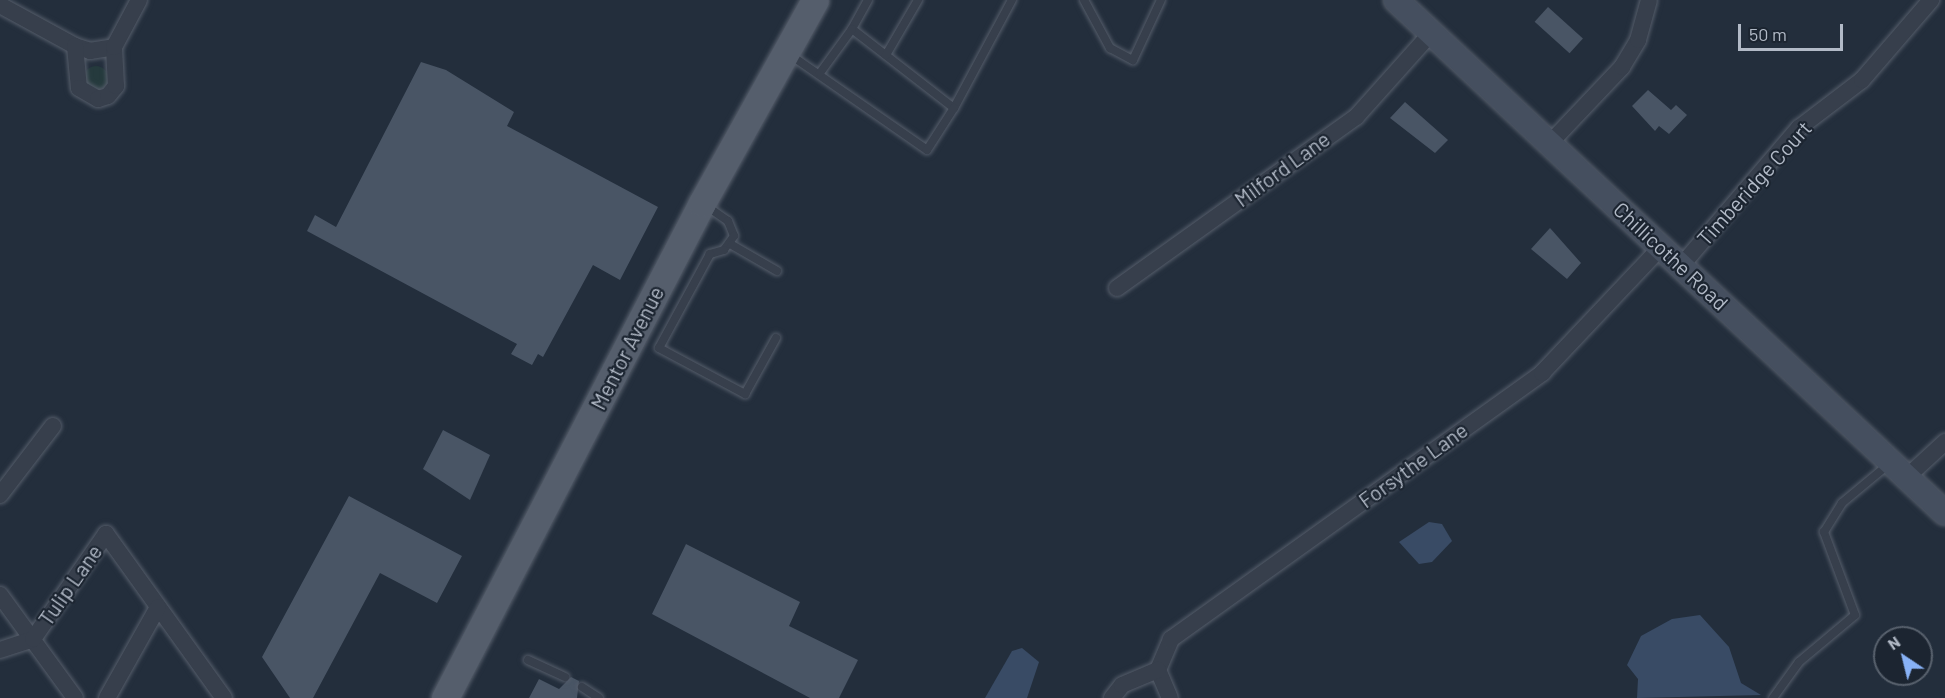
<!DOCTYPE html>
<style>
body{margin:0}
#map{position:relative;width:1945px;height:698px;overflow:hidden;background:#232e3c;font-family:Barlow,sans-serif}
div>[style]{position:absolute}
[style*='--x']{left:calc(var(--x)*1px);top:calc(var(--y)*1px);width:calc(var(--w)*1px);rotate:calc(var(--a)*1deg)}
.green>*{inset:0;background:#253a3d}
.round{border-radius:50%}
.water>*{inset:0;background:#394b65}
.building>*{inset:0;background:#495565;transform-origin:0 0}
.roads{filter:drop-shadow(0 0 2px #555d6a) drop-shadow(0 0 2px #555d6a)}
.lane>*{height:8px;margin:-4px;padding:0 4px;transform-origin:4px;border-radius:4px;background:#373f4c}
.street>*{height:16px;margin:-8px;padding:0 8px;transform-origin:8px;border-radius:8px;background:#373f4c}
.secondary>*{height:24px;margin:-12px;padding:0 12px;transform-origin:12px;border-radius:12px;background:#454f5f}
.primary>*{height:27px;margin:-13.5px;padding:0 13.5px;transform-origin:13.5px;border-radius:13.5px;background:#555e6c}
span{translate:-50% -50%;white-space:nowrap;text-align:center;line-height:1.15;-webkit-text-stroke:4.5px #1c2531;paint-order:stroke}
.street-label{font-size:21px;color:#b2bac7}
.north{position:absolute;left:1873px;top:626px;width:60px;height:60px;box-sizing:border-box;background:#1c2531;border:2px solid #58616d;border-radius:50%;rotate:325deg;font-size:16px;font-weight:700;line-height:24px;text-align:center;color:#b2bac7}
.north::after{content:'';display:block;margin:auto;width:21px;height:27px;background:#88b2f6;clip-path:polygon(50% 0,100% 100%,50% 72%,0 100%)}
.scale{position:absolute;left:1738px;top:24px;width:105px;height:27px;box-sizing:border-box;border:3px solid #b2bac7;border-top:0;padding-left:8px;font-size:18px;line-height:21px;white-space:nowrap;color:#b2bac7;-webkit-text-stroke:4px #1c2531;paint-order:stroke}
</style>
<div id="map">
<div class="green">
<div class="round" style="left:84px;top:66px;width:24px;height:24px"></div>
</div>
<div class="water">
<div style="clip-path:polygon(1429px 522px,1442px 524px,1452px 541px,1432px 562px,1419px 564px,1399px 542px)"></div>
<div style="clip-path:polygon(1700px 615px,1729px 647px,1741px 683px,1761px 695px,1637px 698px,1638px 679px,1627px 665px,1641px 636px,1672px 619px)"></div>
<div style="clip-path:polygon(1022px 648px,1039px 662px,1027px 698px,985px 698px,1012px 651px)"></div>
</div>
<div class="building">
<div style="left:1548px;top:7px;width:47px;height:20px;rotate:42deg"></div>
<div style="clip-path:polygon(421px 62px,446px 70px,514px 112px,507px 126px,658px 207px,620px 280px,593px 265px,543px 357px,538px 354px,532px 365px,511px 354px,517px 344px,307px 231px,315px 215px,336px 227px)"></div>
<div style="clip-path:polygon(1648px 90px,1671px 110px,1676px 105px,1687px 115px,1669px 134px,1659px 126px,1655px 131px,1632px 106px)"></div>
<div style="clip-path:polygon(1405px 102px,1448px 140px,1435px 153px,1390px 118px)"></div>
<div style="clip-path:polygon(1550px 228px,1581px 263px,1567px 279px,1531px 249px)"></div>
<div style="clip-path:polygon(443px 430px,490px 455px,470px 500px,423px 469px)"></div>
<div style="clip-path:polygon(349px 496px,462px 556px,437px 603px,380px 573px,313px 698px,290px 698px,262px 657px)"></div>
<div style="clip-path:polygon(686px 544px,800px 602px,789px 626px,858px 660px,839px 698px,810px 698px,652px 614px)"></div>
<div style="clip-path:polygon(571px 677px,579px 681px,577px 698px,529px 698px,539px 679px,559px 689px)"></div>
</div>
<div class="roads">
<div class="lane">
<div style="--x:868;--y:0;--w:33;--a:119"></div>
<div style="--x:852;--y:29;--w:129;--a:37.8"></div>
<div style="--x:954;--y:108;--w:123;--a:-61.8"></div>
<div style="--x:1084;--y:0;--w:55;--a:61.6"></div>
<div style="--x:1110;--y:48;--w:26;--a:28"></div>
<div style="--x:1133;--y:60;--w:66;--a:-65"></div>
<div style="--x:789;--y:54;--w:168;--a:34.8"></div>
<div style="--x:927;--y:150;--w:50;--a:-57.3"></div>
<div style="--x:886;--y:55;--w:64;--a:-59.8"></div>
<div style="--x:820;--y:73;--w:54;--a:-54"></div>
<div style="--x:705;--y:205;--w:28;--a:35"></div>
<div style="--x:728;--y:221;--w:16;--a:68"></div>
<div style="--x:734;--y:236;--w:17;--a:126"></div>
<div style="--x:724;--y:250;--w:15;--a:164"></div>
<div style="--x:710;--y:254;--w:107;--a:118.5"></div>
<div style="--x:659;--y:348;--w:98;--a:28.1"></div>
<div style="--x:745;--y:394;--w:64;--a:-61"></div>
<div style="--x:732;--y:245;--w:52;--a:30"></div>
<div style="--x:528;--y:660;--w:41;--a:24.7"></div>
<div style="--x:582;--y:687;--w:20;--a:33"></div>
<div style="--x:1773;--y:698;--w:44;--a:-54.2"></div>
<div style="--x:1799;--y:662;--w:73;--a:-40"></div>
<div style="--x:1855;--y:615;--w:89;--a:-110.5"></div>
<div style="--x:1824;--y:532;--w:34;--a:-58"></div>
<div style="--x:1842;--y:503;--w:61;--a:-39.7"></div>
</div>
<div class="street">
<div style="--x:0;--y:5;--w:85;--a:28.7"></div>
<div style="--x:75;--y:46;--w:16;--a:18"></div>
<div style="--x:90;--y:51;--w:24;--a:-9"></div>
<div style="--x:75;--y:46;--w:42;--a:84.6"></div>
<div style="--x:79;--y:88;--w:22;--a:30"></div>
<div style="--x:98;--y:99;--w:10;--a:-17"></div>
<div style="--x:108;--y:96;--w:13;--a:-51"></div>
<div style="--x:116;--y:86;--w:39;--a:-93"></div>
<div style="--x:114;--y:47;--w:53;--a:-62"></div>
<div style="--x:1550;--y:143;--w:105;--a:-46.5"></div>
<div style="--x:1622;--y:67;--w:31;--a:-59"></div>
<div style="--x:1638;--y:40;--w:41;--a:-74.6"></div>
<div style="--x:1681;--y:266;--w:182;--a:-49.5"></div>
<div style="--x:1799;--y:128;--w:79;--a:-37.3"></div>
<div style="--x:1862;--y:80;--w:106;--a:-49.2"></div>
<div style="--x:1117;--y:288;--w:294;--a:-35.6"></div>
<div style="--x:1356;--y:117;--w:113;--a:-48.2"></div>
<div style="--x:1907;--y:477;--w:52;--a:-42.6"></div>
<div style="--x:0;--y:495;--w:87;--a:-52.5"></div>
<div style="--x:0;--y:595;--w:127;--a:53.9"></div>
<div style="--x:0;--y:650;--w:35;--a:-18"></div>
<div style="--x:33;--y:639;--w:128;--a:-55.2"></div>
<div style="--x:106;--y:534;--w:202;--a:54.3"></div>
<div style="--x:1158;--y:670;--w:34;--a:-67"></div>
<div style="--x:1171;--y:639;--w:457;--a:-35.6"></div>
<div style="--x:1542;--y:373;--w:173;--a:-46.6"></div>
<div style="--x:1158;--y:670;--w:30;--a:67"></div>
<div style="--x:107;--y:698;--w:104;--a:-60.7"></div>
<div style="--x:1112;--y:698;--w:16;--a:-52"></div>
<div style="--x:1122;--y:685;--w:39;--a:-23"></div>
</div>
<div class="secondary">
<div style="--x:1396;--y:0;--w:751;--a:43.06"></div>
</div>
<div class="primary">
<div style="--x:445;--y:698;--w:558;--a:-62.56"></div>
<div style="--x:702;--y:203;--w:232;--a:-60.9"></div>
</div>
</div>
<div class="street-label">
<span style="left:1282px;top:169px;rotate:-36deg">Milford Lane</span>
<span style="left:1754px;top:183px;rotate:-48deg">Timberidge Court</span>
<span style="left:1671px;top:256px;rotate:43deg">Chillicothe Road</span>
<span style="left:627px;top:348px;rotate:-63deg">Mentor Avenue</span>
<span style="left:1413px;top:465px;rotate:-36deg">Forsythe Lane</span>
<span style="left:70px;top:585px;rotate:-55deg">Tulip Lane</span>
</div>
<div class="north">N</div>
<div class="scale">50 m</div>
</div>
